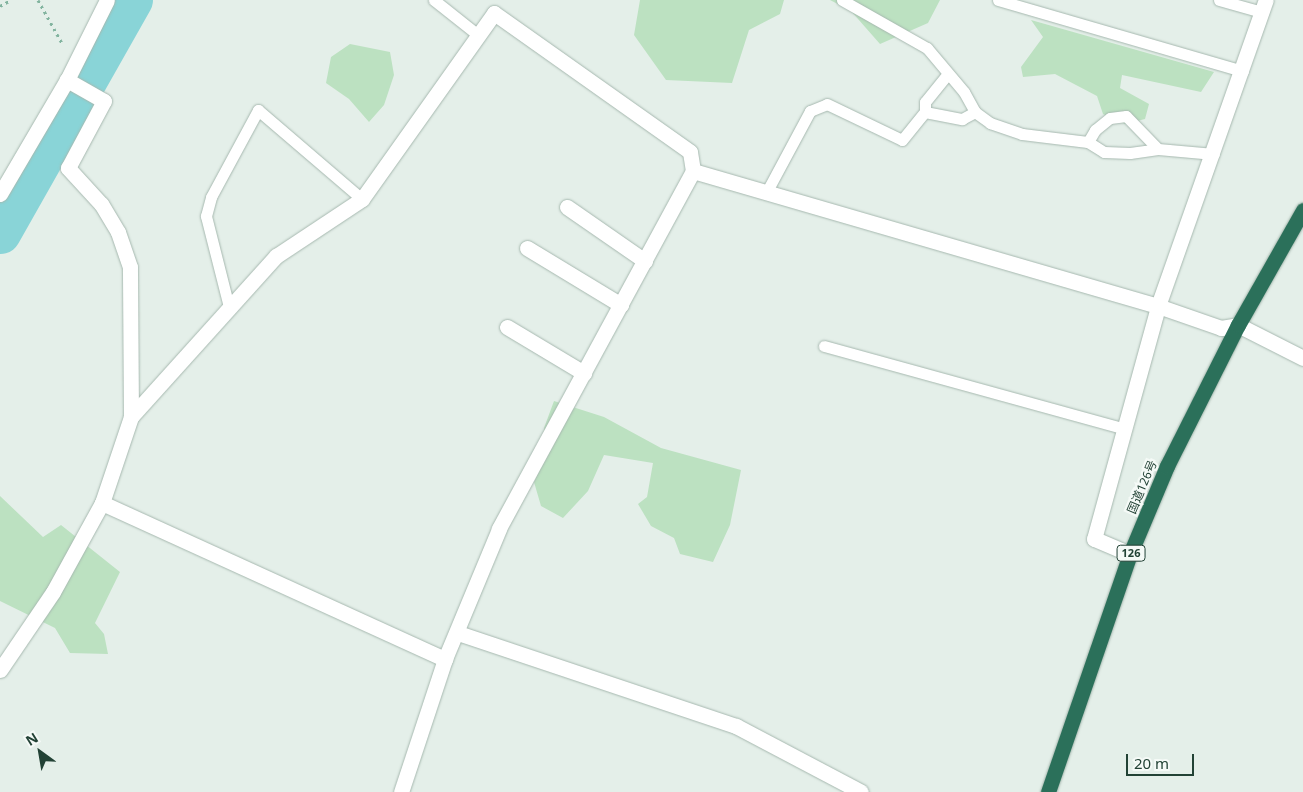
<!DOCTYPE html>
<meta charset="utf-8">
<style>
body{margin:0}
#map{position:relative;width:1303px;height:792px;overflow:hidden;background:#e4efe9;font-family:"Noto Sans","Noto Sans JP",sans-serif}
div>[style]{position:absolute}
[style*='--x']{left:calc(var(--x)*1px);top:calc(var(--y)*1px);width:calc(var(--w)*1px);rotate:calc(var(--a)*1deg)}
.green>*{inset:0;background:#bce1c1}
.river>*{height:41px;margin:-20.5px;padding:0 20.5px;transform-origin:20.5px;border-radius:20.5px;background:#89d4d7}
.path>*{height:3px;margin-top:-1.5px;transform-origin:0;background:repeating-linear-gradient(90deg,#82b49f 0 2.5px,transparent 0 6.5px)}
.roads{filter:drop-shadow(0 0 1px #a6b8af) drop-shadow(0 0 1px #a6b8af)}
.lane>*{height:11px;margin:-5.5px;padding:0 5.5px;transform-origin:5.5px;border-radius:5.5px;background:#fff}
.street>*{height:15px;margin:-7.5px;padding:0 7.5px;transform-origin:7.5px;border-radius:7.5px;background:#fff}
.highway>*{height:15px;margin:-7.5px;padding:0 7.5px;transform-origin:7.5px;border-radius:7.5px;background:#2b705a}
span{translate:-50% -50%;white-space:nowrap;text-align:center;line-height:1.15;-webkit-text-stroke:4.5px #f5faf7;paint-order:stroke}
.shield-label span{padding:1px 4px;background:#f5faf7;border:1px solid;border-radius:4px;-webkit-text-stroke-width:0}
.shield-label{font-size:11px;color:#224235;font-weight:700}
.street-label{font-size:12px;color:#224235}
.north{position:absolute;left:15px;top:727px;width:50px;height:50px;-webkit-text-stroke:4px #f5faf7;paint-order:stroke;rotate:328deg;font-size:14px;font-weight:700;line-height:20px;text-align:center;color:#224235}
.north::after{content:'';display:block;margin:auto;width:18px;height:22px;background:#224235;clip-path:polygon(50% 0,100% 100%,50% 72%,0 100%)}
.scale{position:absolute;left:1126px;top:754px;width:68px;height:22px;box-sizing:border-box;border:2px solid #224235;border-top:0;padding-left:6px;font-size:15px;line-height:18px;white-space:nowrap;color:#224235;-webkit-text-stroke:4px #f5faf7;paint-order:stroke}
</style>
<div id="map">
<div class="green">
<div style="clip-path:polygon(640px 0,784px 0,780px 14px,749px 30px,732px 83px,666px 80px,634px 35px)"></div>
<div style="clip-path:polygon(830px 0,940px 0,928px 23px,880px 44px,851px 11px)"></div>
<div style="clip-path:polygon(1031px 20px,1214px 72px,1201px 92px,1122px 75px,1120px 88px,1149px 104px,1145px 119px,1125px 124px,1103px 114px,1097px 96px,1055px 74px,1023px 77px,1021px 67px,1043px 37px)"></div>
<div style="clip-path:polygon(350px 44px,390px 52px,394px 75px,384px 105px,369px 122px,349px 99px,326px 83px,331px 57px)"></div>
<div style="clip-path:polygon(554px 401px,604px 417px,661px 448px,741px 470px,730px 525px,713px 562px,680px 554px,674px 538px,651px 526px,638px 504px,647px 497px,653px 463px,604px 455px,588px 491px,563px 518px,541px 506px,534px 482px,548px 451px,544px 428px)"></div>
<div style="clip-path:polygon(0 496px,43px 537px,61px 525px,120px 572px,95px 623px,104px 634px,108px 654px,70px 653px,55px 628px,0 601px)"></div>
</div>
<div class="river">
<div style="--x:0;--y:233;--w:268;--a:-60.5"></div>
</div>
<div class="path">
<div style="--x:38;--y:0;--w:51;--a:60.9"></div>
<div style="--x:0;--y:6;--w:13;--a:-29"></div>
</div>
<div class="roads">
<div class="lane">
<div style="--x:434;--y:0;--w:56;--a:38.5"></div>
<div style="--x:842;--y:0;--w:98;--a:29.5"></div>
<div style="--x:927;--y:48;--w:57;--a:49.9"></div>
<div style="--x:964;--y:92;--w:23;--a:61"></div>
<div style="--x:975;--y:112;--w:19;--a:36"></div>
<div style="--x:990;--y:123;--w:34;--a:19"></div>
<div style="--x:1022;--y:134;--w:66;--a:6.9"></div>
<div style="--x:1088;--y:142;--w:19;--a:32"></div>
<div style="--x:1104;--y:152;--w:26;--a:2"></div>
<div style="--x:1130;--y:153;--w:28;--a:-8"></div>
<div style="--x:1158;--y:149;--w:56;--a:5.1"></div>
<div style="--x:998;--y:0;--w:255;--a:16.2"></div>
<div style="--x:1219;--y:0;--w:45;--a:15.6"></div>
<div style="--x:925;--y:112;--w:10;--a:-90"></div>
<div style="--x:925;--y:102;--w:36;--a:-51"></div>
<div style="--x:1088;--y:142;--w:14;--a:-60"></div>
<div style="--x:1095;--y:130;--w:19;--a:-39"></div>
<div style="--x:1110;--y:118;--w:16;--a:-7"></div>
<div style="--x:1126;--y:116;--w:46;--a:45.9"></div>
<div style="--x:766;--y:193;--w:93;--a:-61.8"></div>
<div style="--x:810;--y:111;--w:18;--a:-22"></div>
<div style="--x:827;--y:104;--w:83;--a:25.6"></div>
<div style="--x:902;--y:140;--w:36;--a:-51"></div>
<div style="--x:925;--y:112;--w:38;--a:11"></div>
<div style="--x:962;--y:119;--w:15;--a:-28"></div>
<div style="--x:229;--y:307;--w:94;--a:-104.2"></div>
<div style="--x:206;--y:216;--w:20;--a:-75"></div>
<div style="--x:211;--y:197;--w:99;--a:-61.6"></div>
<div style="--x:258;--y:110;--w:137;--a:40.6"></div>
<div style="--x:824;--y:346;--w:312;--a:15.4"></div>
</div>
<div class="street">
<div style="--x:693;--y:171;--w:484;--a:16.2"></div>
<div style="--x:1158;--y:306;--w:67;--a:19.2"></div>
<div style="--x:1221;--y:328;--w:17;--a:-10"></div>
<div style="--x:1238;--y:325;--w:73;--a:26.9"></div>
<div style="--x:0;--y:194;--w:132;--a:-59.6"></div>
<div style="--x:67;--y:80;--w:89;--a:-63.4"></div>
<div style="--x:567;--y:207;--w:95;--a:34.7"></div>
<div style="--x:527;--y:248;--w:110;--a:31.2"></div>
<div style="--x:507;--y:327;--w:90;--a:30.9"></div>
<div style="--x:131;--y:417;--w:217;--a:-48"></div>
<div style="--x:276;--y:256;--w:103;--a:-33.5"></div>
<div style="--x:362;--y:199;--w:228;--a:-54.6"></div>
<div style="--x:494;--y:13;--w:240;--a:35.3"></div>
<div style="--x:690;--y:152;--w:19;--a:81"></div>
<div style="--x:693;--y:171;--w:407;--a:118.5"></div>
<div style="--x:499;--y:529;--w:141;--a:112.6"></div>
<div style="--x:445;--y:659;--w:140;--a:108.3"></div>
<div style="--x:102;--y:503;--w:377;--a:24.5"></div>
<div style="--x:1130;--y:554;--w:39;--a:-157"></div>
<div style="--x:1094;--y:539;--w:242;--a:-74.6"></div>
<div style="--x:1158;--y:306;--w:324;--a:-70.6"></div>
<div style="--x:458;--y:633;--w:293;--a:18.5"></div>
<div style="--x:736;--y:726;--w:141;--a:27.8"></div>
<div style="--x:0;--y:670;--w:94;--a:-55.8"></div>
<div style="--x:53;--y:592;--w:102;--a:-61.2"></div>
<div style="--x:102;--y:503;--w:91;--a:-71.4"></div>
<div style="--x:131;--y:417;--w:150;--a:-90.4"></div>
<div style="--x:130;--y:267;--w:37;--a:-109"></div>
<div style="--x:118;--y:232;--w:33;--a:-121"></div>
<div style="--x:101;--y:204;--w:49;--a:-132.5"></div>
<div style="--x:68;--y:168;--w:76;--a:-61.8"></div>
<div style="--x:104;--y:101;--w:43;--a:-150.4"></div>
</div>
<div class="highway">
<div style="--x:1048;--y:792;--w:252;--a:-71"></div>
<div style="--x:1130;--y:554;--w:95;--a:-67.2"></div>
<div style="--x:1167;--y:466;--w:158;--a:-63.3"></div>
<div style="--x:1238;--y:325;--w:132;--a:-60.5"></div>
</div>
</div>
<div class="shield-label">
<span style="left:1131px;top:553px">126</span>
</div>
<div class="street-label">
<span style="left:1142px;top:487px;rotate:-67deg">国道126号</span>
</div>
<div class="north">N</div>
<div class="scale">20 m</div>
</div>
